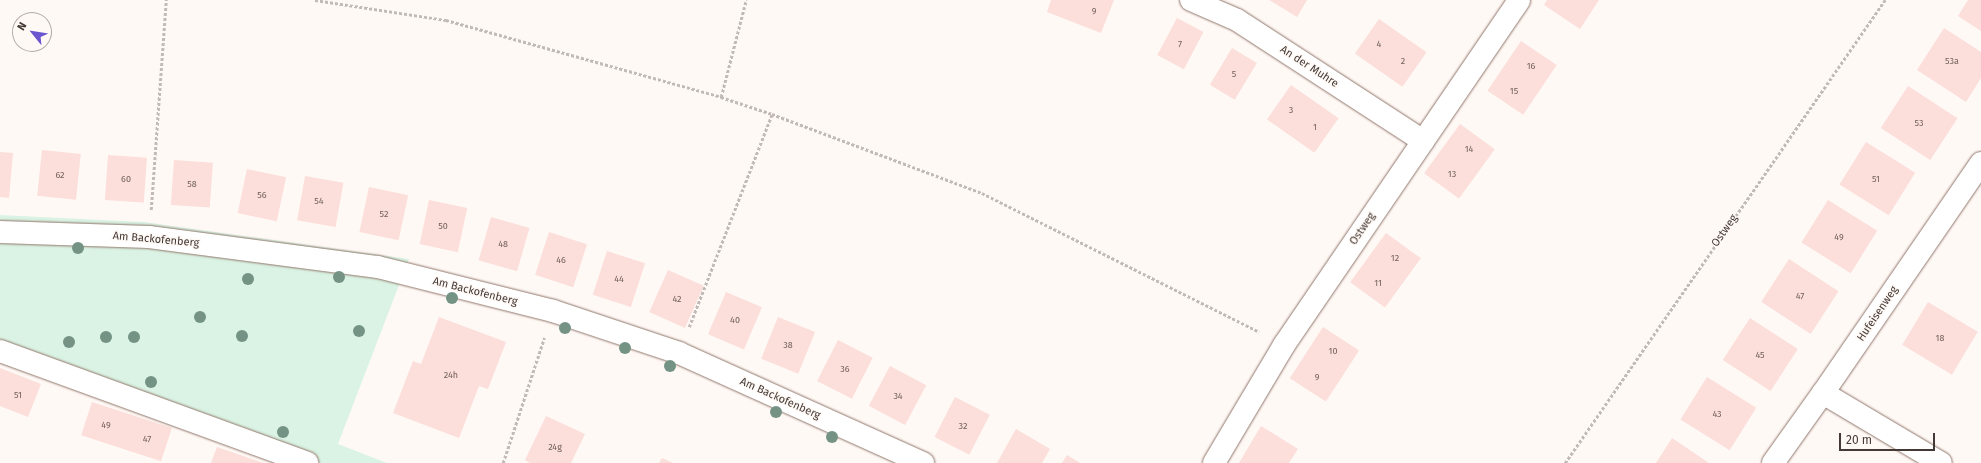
<!DOCTYPE html>
<style>
body{margin:0}
#map{position:relative;width:1981px;height:463px;overflow:hidden;background:#fff9f6;font-family:"Fira Sans",sans-serif}
div>[style]{position:absolute}
[style*='--x']{left:calc(var(--x)*1px);top:calc(var(--y)*1px);width:calc(var(--w)*1px);rotate:calc(var(--a)*1deg)}
.green>*{inset:0;background:#daf3e4}
.building>*{inset:0;background:#fcdeda;transform-origin:0 0}
.path>*{height:2.5px;margin-top:-1.25px;transform-origin:0;background:repeating-linear-gradient(90deg,#c2bab6 0 3px,transparent 0 5px)}
.roads{filter:drop-shadow(0 0 1px #90766a) drop-shadow(0 0 1px #90766a)}
.minor>*{height:22px;margin:-11px;padding:0 11px;transform-origin:11px;border-radius:11px;background:#fff}
.trees>*{width:12px;height:12px;margin:-6px;border-radius:50%;background:#749385}
span{translate:-50% -50%;white-space:nowrap;text-align:center;line-height:1.15;-webkit-text-stroke:3px #fff9f6;paint-order:stroke}
.number-label{font-size:9px;color:#72625e}
.number-label span{-webkit-text-stroke-width:0}
.street-label{font-size:11px;color:#443934}
.north{position:absolute;left:12px;top:12px;width:40px;height:40px;box-sizing:border-box;background:#fff9f6;border:1px solid #b4aca8;border-radius:50%;rotate:300deg;font-size:11px;font-weight:700;line-height:16px;text-align:center;color:#443934}
.north::after{content:'';display:block;margin:auto;width:14px;height:18px;background:#6c56d0;clip-path:polygon(50% 0,100% 100%,50% 72%,0 100%)}
.scale{position:absolute;left:1839px;top:433px;width:96px;height:18px;box-sizing:border-box;border:2px solid #443934;border-top:0;padding-left:5px;font-size:12px;line-height:14px;white-space:nowrap;color:#443934;-webkit-text-stroke:3px #fff9f6;paint-order:stroke}
</style>
<div id="map">
<div class="green">
<div style="clip-path:polygon(0 215px,144px 222px,409px 259px,338px 444px,387px 463px,283px 463px,0 363px)"></div>
</div>
<div class="building">
<div style="clip-path:polygon(1051px 0,1114px 0,1101px 33px,1047px 12px)"></div>
<div style="clip-path:polygon(1269px 0,1307px 0,1297px 17px)"></div>
<div style="clip-path:polygon(1547px 0,1599px 0,1580px 29px,1544px 5px)"></div>
<div style="clip-path:polygon(1968px 0,1981px 0,1981px 31px,1958px 16px)"></div>
<div style="left:1177px;top:18px;width:30px;height:42px;rotate:28deg"></div>
<div style="left:1379px;top:19px;width:58px;height:42px;rotate:35deg"></div>
<div style="clip-path:polygon(1944px 28px,1981px 52px,1981px 78px,1966px 102px,1917px 70px)"></div>
<div style="left:1521px;top:41px;width:43px;height:60px;rotate:34deg"></div>
<div style="left:1232px;top:48px;width:29px;height:43px;rotate:31deg"></div>
<div style="left:1291px;top:85px;width:58px;height:42px;rotate:35deg"></div>
<div style="left:1908px;top:86px;width:59px;height:50px;rotate:33deg"></div>
<div style="left:1460px;top:124px;width:43px;height:61px;rotate:36deg"></div>
<div style="left:1866px;top:142px;width:58px;height:50px;rotate:32deg"></div>
<div style="left:42px;top:150px;width:39px;height:46px;rotate:6deg"></div>
<div style="clip-path:polygon(0 152px,13px 153px,9px 198px,0 197px)"></div>
<div style="left:108px;top:155px;width:39px;height:45px;rotate:4deg"></div>
<div style="left:174px;top:160px;width:39px;height:45px;rotate:4deg"></div>
<div style="left:247px;top:169px;width:40px;height:45px;rotate:12deg"></div>
<div style="left:305px;top:176px;width:39px;height:45px;rotate:10deg"></div>
<div style="left:369px;top:187px;width:40px;height:46px;rotate:12deg"></div>
<div style="left:429px;top:200px;width:39px;height:45px;rotate:12deg"></div>
<div style="left:1828px;top:200px;width:58px;height:50px;rotate:32deg"></div>
<div style="left:491px;top:217px;width:40px;height:45px;rotate:16deg"></div>
<div style="left:549px;top:232px;width:40px;height:45px;rotate:18deg"></div>
<div style="left:1386px;top:233px;width:43px;height:61px;rotate:36deg"></div>
<div style="left:607px;top:251px;width:40px;height:46px;rotate:18deg"></div>
<div style="left:1789px;top:259px;width:59px;height:51px;rotate:33deg"></div>
<div style="left:668px;top:270px;width:39px;height:46px;rotate:24deg"></div>
<div style="left:726px;top:292px;width:39px;height:46px;rotate:23deg"></div>
<div style="left:1928px;top:302px;width:58px;height:50px;rotate:31deg"></div>
<div style="clip-path:polygon(439px 317px,506px 342px,488px 389px,479px 386px,459px 438px,393px 413px,413px 361px,421px 364px)"></div>
<div style="left:778px;top:317px;width:40px;height:45px;rotate:22deg"></div>
<div style="left:1750px;top:318px;width:57px;height:50px;rotate:33deg"></div>
<div style="left:1323px;top:327px;width:43px;height:61px;rotate:33deg"></div>
<div style="left:838px;top:340px;width:39px;height:46px;rotate:27deg"></div>
<div style="left:890px;top:366px;width:41px;height:45px;rotate:28deg"></div>
<div style="clip-path:polygon(0 368px,41px 384px,28px 417px,0 406px)"></div>
<div style="left:1707px;top:377px;width:58px;height:50px;rotate:32deg"></div>
<div style="left:955px;top:397px;width:39px;height:45px;rotate:27deg"></div>
<div style="left:92px;top:402px;width:84px;height:35px;rotate:18deg"></div>
<div style="clip-path:polygon(546px 416px,585px 434px,571px 463px,530px 463px,525px 460px)"></div>
<div style="clip-path:polygon(1261px 426px,1298px 449px,1289px 463px,1239px 463px)"></div>
<div style="clip-path:polygon(1016px 429px,1050px 449px,1042px 463px,997px 463px)"></div>
<div style="clip-path:polygon(1672px 438px,1709px 463px,1656px 463px)"></div>
<div style="clip-path:polygon(217px 447px,263px 463px,211px 463px)"></div>
<div style="clip-path:polygon(1067px 455px,1080px 463px,1062px 463px)"></div>
<div style="clip-path:polygon(662px 458px,673px 463px,659px 463px)"></div>
</div>
<div class="path">
<div style="--x:315;--y:0;--w:133;--a:8.7"></div>
<div style="--x:446;--y:20;--w:286;--a:15.6"></div>
<div style="--x:721;--y:97;--w:54;--a:18.4"></div>
<div style="--x:772;--y:114;--w:224;--a:20.6"></div>
<div style="--x:982;--y:193;--w:310;--a:26.6"></div>
<div style="--x:721;--y:97;--w:100;--a:-75.5"></div>
<div style="--x:151;--y:210;--w:211;--a:-85.9"></div>
<div style="--x:689;--y:327;--w:229;--a:-68.7"></div>
<div style="--x:503;--y:463;--w:132;--a:-71.8"></div>
<div style="--x:1565;--y:463;--w:563;--a:-55.35"></div>
</div>
<div class="roads">
<div class="minor">
<div style="--x:1191;--y:0;--w:50;--a:23.5"></div>
<div style="--x:1237;--y:20;--w:222;--a:33"></div>
<div style="--x:0;--y:232;--w:149;--a:1.9"></div>
<div style="--x:149;--y:237;--w:231;--a:7.5"></div>
<div style="--x:378;--y:267;--w:180;--a:14.1"></div>
<div style="--x:553;--y:311;--w:133;--a:18.4"></div>
<div style="--x:679;--y:353;--w:268;--a:24.3"></div>
<div style="--x:0;--y:351;--w:327;--a:20"></div>
<div style="--x:1823;--y:393;--w:137;--a:30.7"></div>
<div style="--x:1214;--y:463;--w:137;--a:-59.3"></div>
<div style="--x:1284;--y:345;--w:417;--a:-55.7"></div>
<div style="--x:1773;--y:463;--w:86;--a:-54.5"></div>
<div style="--x:1823;--y:393;--w:279;--a:-55.5"></div>
</div>
</div>
<div class="trees">
<div style="left:78px;top:248px"></div>
<div style="left:339px;top:277px"></div>
<div style="left:248px;top:279px"></div>
<div style="left:452px;top:298px"></div>
<div style="left:200px;top:317px"></div>
<div style="left:565px;top:328px"></div>
<div style="left:359px;top:331px"></div>
<div style="left:242px;top:336px"></div>
<div style="left:106px;top:337px"></div>
<div style="left:134px;top:337px"></div>
<div style="left:69px;top:342px"></div>
<div style="left:625px;top:348px"></div>
<div style="left:670px;top:366px"></div>
<div style="left:151px;top:382px"></div>
<div style="left:776px;top:412px"></div>
<div style="left:283px;top:432px"></div>
<div style="left:832px;top:437px"></div>
</div>
<div class="number-label">
<span style="left:1094px;top:11px">9</span>
<span style="left:1180px;top:44px">7</span>
<span style="left:1379px;top:44px">4</span>
<span style="left:1403px;top:61px">2</span>
<span style="left:1952px;top:61px">53a</span>
<span style="left:1531px;top:66px">16</span>
<span style="left:1234px;top:74px">5</span>
<span style="left:1514px;top:91px">15</span>
<span style="left:1291px;top:110px">3</span>
<span style="left:1919px;top:123px">53</span>
<span style="left:1315px;top:127px">1</span>
<span style="left:1469px;top:149px">14</span>
<span style="left:1452px;top:174px">13</span>
<span style="left:60px;top:175px">62</span>
<span style="left:126px;top:179px">60</span>
<span style="left:1876px;top:179px">51</span>
<span style="left:192px;top:184px">58</span>
<span style="left:262px;top:195px">56</span>
<span style="left:319px;top:201px">54</span>
<span style="left:384px;top:214px">52</span>
<span style="left:443px;top:226px">50</span>
<span style="left:1839px;top:237px">49</span>
<span style="left:503px;top:244px">48</span>
<span style="left:1395px;top:258px">12</span>
<span style="left:561px;top:260px">46</span>
<span style="left:619px;top:279px">44</span>
<span style="left:1378px;top:283px">11</span>
<span style="left:1800px;top:296px">47</span>
<span style="left:677px;top:299px">42</span>
<span style="left:735px;top:320px">40</span>
<span style="left:1940px;top:338px">18</span>
<span style="left:788px;top:345px">38</span>
<span style="left:1333px;top:351px">10</span>
<span style="left:1760px;top:355px">45</span>
<span style="left:845px;top:369px">36</span>
<span style="left:451px;top:375px">24h</span>
<span style="left:1317px;top:377px">9</span>
<span style="left:18px;top:395px">51</span>
<span style="left:898px;top:396px">34</span>
<span style="left:1717px;top:414px">43</span>
<span style="left:106px;top:425px">49</span>
<span style="left:963px;top:426px">32</span>
<span style="left:147px;top:439px">47</span>
<span style="left:555px;top:447px">24g</span>
</div>
<div class="street-label">
<span style="left:1309px;top:67px;rotate:33deg">An der Muhre</span>
<span style="left:1363px;top:229px;rotate:-56deg">Ostweg</span>
<span style="left:1725px;top:231px;rotate:-55deg">Ostweg</span>
<span style="left:156px;top:240px;rotate:5deg">Am Backofenberg</span>
<span style="left:475px;top:292px;rotate:14deg">Am Backofenberg</span>
<span style="left:1878px;top:314px;rotate:-56deg">Hufeisenweg</span>
<span style="left:780px;top:399px;rotate:24deg">Am Backofenberg</span>
</div>
<div class="north">N</div>
<div class="scale">20 m</div>
</div>
